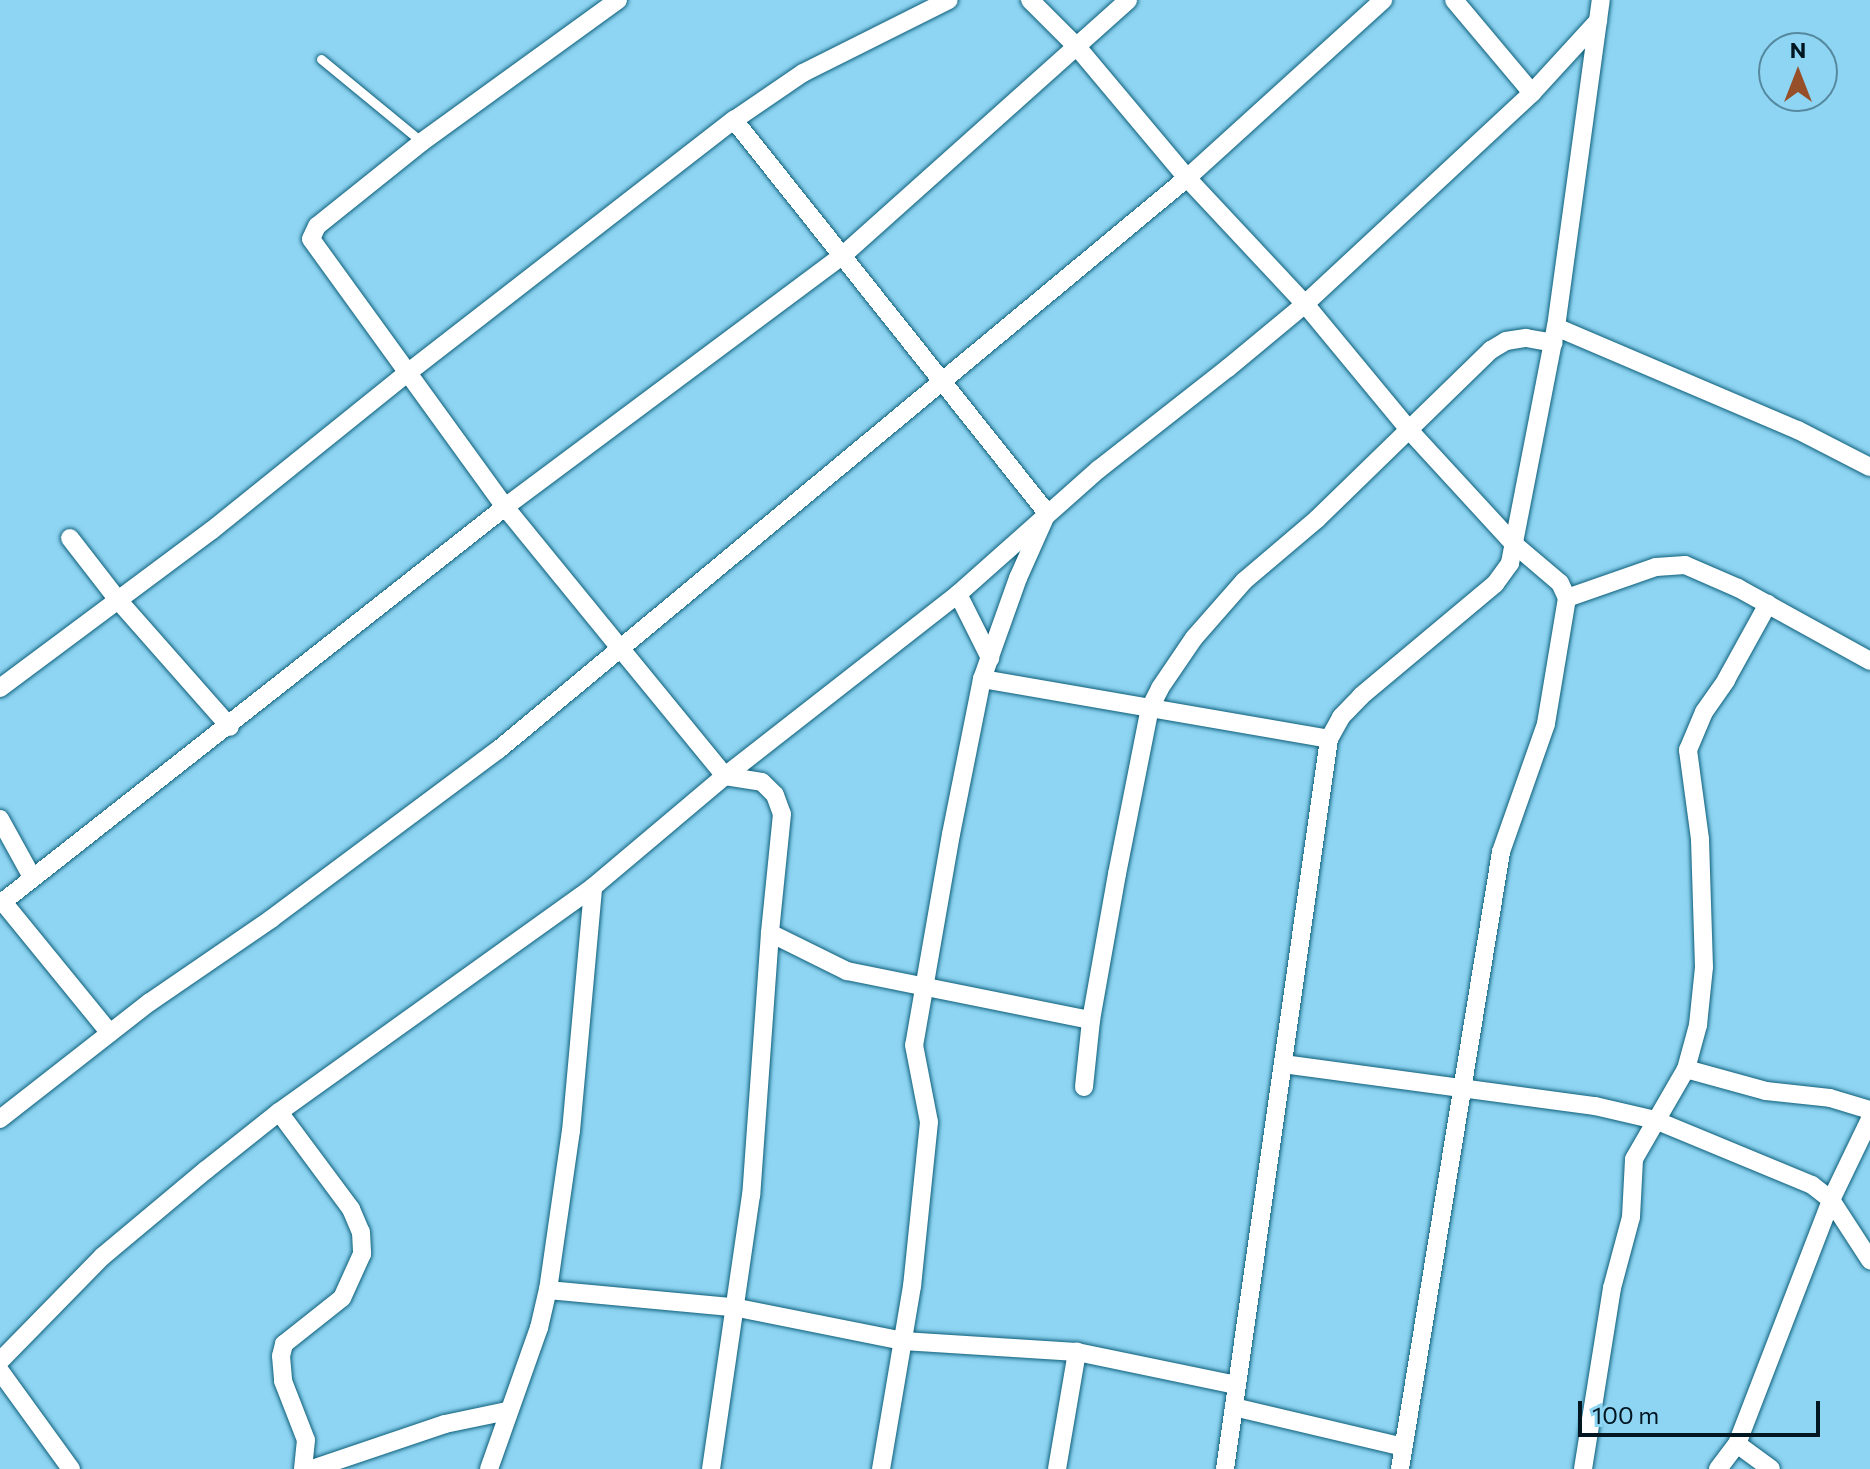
<!DOCTYPE html>
<style>
body{margin:0}
#map{position:relative;width:1870px;height:1469px;overflow:hidden;background:#8ed5f3;font-family:Commissioner,sans-serif}
div>[style]{position:absolute}
[style*='--x']{left:calc(var(--x)*1px);top:calc(var(--y)*1px);width:calc(var(--w)*1px);rotate:calc(var(--a)*1deg)}
.roads{filter:drop-shadow(0 0 2px #0e5f7a) drop-shadow(0 0 2px #0e5f7a)}
.service>*{height:9px;margin:-4.5px;padding:0 4.5px;transform-origin:4.5px;border-radius:4.5px;background:#fff}
.minor>*{height:18px;margin:-9px;padding:0 9px;transform-origin:9px;border-radius:9px;background:#fff}
span{translate:-50% -50%;white-space:nowrap;text-align:center;line-height:1.15;-webkit-text-stroke:6px #8ed5f3;paint-order:stroke}
.north{position:absolute;left:1758px;top:32px;width:80px;height:80px;box-sizing:border-box;background:#8ed5f3;border:2px solid #55899f;border-radius:50%;rotate:0deg;font-size:22px;font-weight:700;line-height:32px;text-align:center;color:#001621}
.north::after{content:'';display:block;margin:auto;width:28px;height:36px;background:#964f29;clip-path:polygon(50% 0,100% 100%,50% 72%,0 100%)}
.scale{position:absolute;left:1578px;top:1401px;width:242px;height:36px;box-sizing:border-box;border:4px solid #001621;border-top:0;padding-left:10px;font-size:24px;line-height:28px;white-space:nowrap;color:#001621;-webkit-text-stroke:6px #8ed5f3;paint-order:stroke}
</style>
<div id="map">
<div class="roads">
<div class="service">
<div style="--x:321;--y:59;--w:131;--a:39.4"></div>
</div>
<div class="minor">
<div style="--x:618;--y:0;--w:242;--a:144.1"></div>
<div style="--x:422;--y:142;--w:134;--a:141.3"></div>
<div style="--x:317;--y:226;--w:14;--a:115"></div>
<div style="--x:311;--y:239;--w:331;--a:54.1"></div>
<div style="--x:505;--y:507;--w:183;--a:50.8"></div>
<div style="--x:621;--y:649;--w:164;--a:50.7"></div>
<div style="--x:725;--y:776;--w:37;--a:9"></div>
<div style="--x:762;--y:782;--w:18;--a:45"></div>
<div style="--x:775;--y:795;--w:20;--a:70"></div>
<div style="--x:782;--y:814;--w:120;--a:95.8"></div>
<div style="--x:770;--y:933;--w:263;--a:94.1"></div>
<div style="--x:751;--y:1195;--w:277;--a:98.3"></div>
<div style="--x:1030;--y:0;--w:68;--a:45"></div>
<div style="--x:1078;--y:48;--w:170;--a:50"></div>
<div style="--x:1187;--y:178;--w:173;--a:46.9"></div>
<div style="--x:1305;--y:304;--w:165;--a:50.4"></div>
<div style="--x:1410;--y:431;--w:154;--a:47.4"></div>
<div style="--x:1514;--y:544;--w:60;--a:40.3"></div>
<div style="--x:1560;--y:583;--w:17;--a:65"></div>
<div style="--x:1567;--y:598;--w:128;--a:99.5"></div>
<div style="--x:1546;--y:724;--w:136;--a:109.4"></div>
<div style="--x:1501;--y:852;--w:625;--a:99.3"></div>
<div style="--x:1454;--y:0;--w:121;--a:50"></div>
<div style="--x:734;--y:120;--w:502;--a:51.46"></div>
<div style="--x:1047;--y:513;--w:71;--a:114"></div>
<div style="--x:1018;--y:578;--w:107;--a:109.6"></div>
<div style="--x:982;--y:679;--w:158;--a:101.3"></div>
<div style="--x:951;--y:834;--w:214;--a:99.9"></div>
<div style="--x:914;--y:1045;--w:78;--a:79"></div>
<div style="--x:929;--y:1122;--w:165;--a:95.9"></div>
<div style="--x:912;--y:1286;--w:186;--a:99.6"></div>
<div style="--x:1556;--y:327;--w:263;--a:23.1"></div>
<div style="--x:1798;--y:430;--w:81;--a:27.2"></div>
<div style="--x:70;--y:538;--w:78;--a:52.3"></div>
<div style="--x:118;--y:600;--w:169;--a:48.6"></div>
<div style="--x:958;--y:594;--w:72;--a:63.4"></div>
<div style="--x:1567;--y:598;--w:94;--a:-19.2"></div>
<div style="--x:1656;--y:567;--w:29;--a:-4"></div>
<div style="--x:1685;--y:565;--w:58;--a:23.5"></div>
<div style="--x:1738;--y:588;--w:151;--a:28.9"></div>
<div style="--x:982;--y:679;--w:352;--a:9.8"></div>
<div style="--x:0;--y:688;--w:264;--a:-36.7"></div>
<div style="--x:212;--y:530;--w:249;--a:-38.8"></div>
<div style="--x:406;--y:374;--w:415;--a:-37.8"></div>
<div style="--x:734;--y:120;--w:83;--a:-34.3"></div>
<div style="--x:803;--y:73;--w:163;--a:-26.6"></div>
<div style="--x:0;--y:819;--w:66;--a:61.1"></div>
<div style="--x:3;--y:902;--w:169;--a:50.8"></div>
<div style="--x:0;--y:904;--w:642;--a:-38.17"></div>
<div style="--x:505;--y:507;--w:419;--a:-36.7"></div>
<div style="--x:841;--y:257;--w:385;--a:-41.8"></div>
<div style="--x:770;--y:933;--w:86;--a:26.3"></div>
<div style="--x:847;--y:971;--w:249;--a:11.4"></div>
<div style="--x:1283;--y:1064;--w:315;--a:7.7"></div>
<div style="--x:1595;--y:1106;--w:62;--a:13.1"></div>
<div style="--x:1655;--y:1120;--w:170;--a:22.5"></div>
<div style="--x:1812;--y:1185;--w:24;--a:38"></div>
<div style="--x:1831;--y:1200;--w:72;--a:57"></div>
<div style="--x:1686;--y:1069;--w:83;--a:15.4"></div>
<div style="--x:1766;--y:1091;--w:64;--a:6.2"></div>
<div style="--x:1830;--y:1098;--w:42;--a:16.7"></div>
<div style="--x:1084;--y:1087;--w:67;--a:-84"></div>
<div style="--x:1091;--y:1020;--w:148;--a:-79.9"></div>
<div style="--x:1117;--y:874;--w:169;--a:-78.8"></div>
<div style="--x:1150;--y:708;--w:22;--a:-63"></div>
<div style="--x:1160;--y:688;--w:60;--a:-55.8"></div>
<div style="--x:1194;--y:638;--w:76;--a:-48.7"></div>
<div style="--x:1244;--y:581;--w:96;--a:-40.3"></div>
<div style="--x:1317;--y:519;--w:243;--a:-44.2"></div>
<div style="--x:1491;--y:350;--w:17;--a:-31"></div>
<div style="--x:1506;--y:341;--w:20;--a:-9"></div>
<div style="--x:1526;--y:338;--w:28;--a:10"></div>
<div style="--x:279;--y:1112;--w:121;--a:53.4"></div>
<div style="--x:351;--y:1209;--w:25;--a:67"></div>
<div style="--x:361;--y:1232;--w:22;--a:87"></div>
<div style="--x:362;--y:1254;--w:48;--a:114.4"></div>
<div style="--x:342;--y:1298;--w:74;--a:141.6"></div>
<div style="--x:284;--y:1344;--w:12;--a:104"></div>
<div style="--x:281;--y:1356;--w:25;--a:85"></div>
<div style="--x:283;--y:1381;--w:63;--a:68.7"></div>
<div style="--x:306;--y:1440;--w:29;--a:96"></div>
<div style="--x:0;--y:1119;--w:190;--a:-38"></div>
<div style="--x:150;--y:1002;--w:147;--a:-34.4"></div>
<div style="--x:271;--y:919;--w:283;--a:-36.7"></div>
<div style="--x:498;--y:750;--w:895;--a:-39.7"></div>
<div style="--x:1187;--y:178;--w:265;--a:-42.2"></div>
<div style="--x:548;--y:1290;--w:186;--a:5.3"></div>
<div style="--x:733;--y:1307;--w:173;--a:11.3"></div>
<div style="--x:903;--y:1341;--w:174;--a:3.6"></div>
<div style="--x:1077;--y:1352;--w:162;--a:11.7"></div>
<div style="--x:0;--y:1361;--w:147;--a:-45.6"></div>
<div style="--x:103;--y:1256;--w:134;--a:-39.9"></div>
<div style="--x:206;--y:1170;--w:93;--a:-38.5"></div>
<div style="--x:279;--y:1112;--w:386;--a:-35.6"></div>
<div style="--x:593;--y:887;--w:172;--a:-40.1"></div>
<div style="--x:725;--y:776;--w:296;--a:-38"></div>
<div style="--x:958;--y:594;--w:188;--a:-41.6"></div>
<div style="--x:1099;--y:469;--w:164;--a:-38.1"></div>
<div style="--x:1228;--y:368;--w:100;--a:-39.7"></div>
<div style="--x:1305;--y:304;--w:310;--a:-42.9"></div>
<div style="--x:1532;--y:93;--w:98;--a:-47.5"></div>
<div style="--x:0;--y:1371;--w:121;--a:54.1"></div>
<div style="--x:1234;--y:1407;--w:174;--a:13.3"></div>
<div style="--x:1737;--y:1444;--w:42;--a:36.3"></div>
<div style="--x:312;--y:1469;--w:140;--a:-18.7"></div>
<div style="--x:445;--y:1424;--w:63;--a:-11.8"></div>
<div style="--x:489;--y:1469;--w:150;--a:-70.5"></div>
<div style="--x:539;--y:1328;--w:39;--a:-77"></div>
<div style="--x:548;--y:1290;--w:161;--a:-81.8"></div>
<div style="--x:571;--y:1131;--w:245;--a:-84.8"></div>
<div style="--x:1057;--y:1469;--w:119;--a:-80.3"></div>
<div style="--x:1225;--y:1469;--w:737;--a:-81.89"></div>
<div style="--x:1329;--y:739;--w:25;--a:-61"></div>
<div style="--x:1341;--y:717;--w:29;--a:-46"></div>
<div style="--x:1361;--y:696;--w:175;--a:-39.9"></div>
<div style="--x:1495;--y:584;--w:26;--a:-54"></div>
<div style="--x:1510;--y:563;--w:240;--a:-79"></div>
<div style="--x:1556;--y:327;--w:330;--a:-82.2"></div>
<div style="--x:1583;--y:1469;--w:183;--a:-80.9"></div>
<div style="--x:1612;--y:1288;--w:73;--a:-75"></div>
<div style="--x:1631;--y:1217;--w:58;--a:-87"></div>
<div style="--x:1634;--y:1159;--w:104;--a:-60"></div>
<div style="--x:1686;--y:1069;--w:46;--a:-74.7"></div>
<div style="--x:1698;--y:1025;--w:58;--a:-84.1"></div>
<div style="--x:1704;--y:967;--w:128;--a:-91.8"></div>
<div style="--x:1700;--y:839;--w:90;--a:-97.7"></div>
<div style="--x:1688;--y:750;--w:41;--a:-67.2"></div>
<div style="--x:1704;--y:712;--w:39;--a:-55"></div>
<div style="--x:1726;--y:680;--w:87;--a:-61.1"></div>
<div style="--x:1718;--y:1469;--w:31;--a:-53"></div>
<div style="--x:1737;--y:1444;--w:261;--a:-68.9"></div>
<div style="--x:1831;--y:1200;--w:90;--a:-64.3"></div>
</div>
</div>
<div class="north">N</div>
<div class="scale">100 m</div>
</div>
